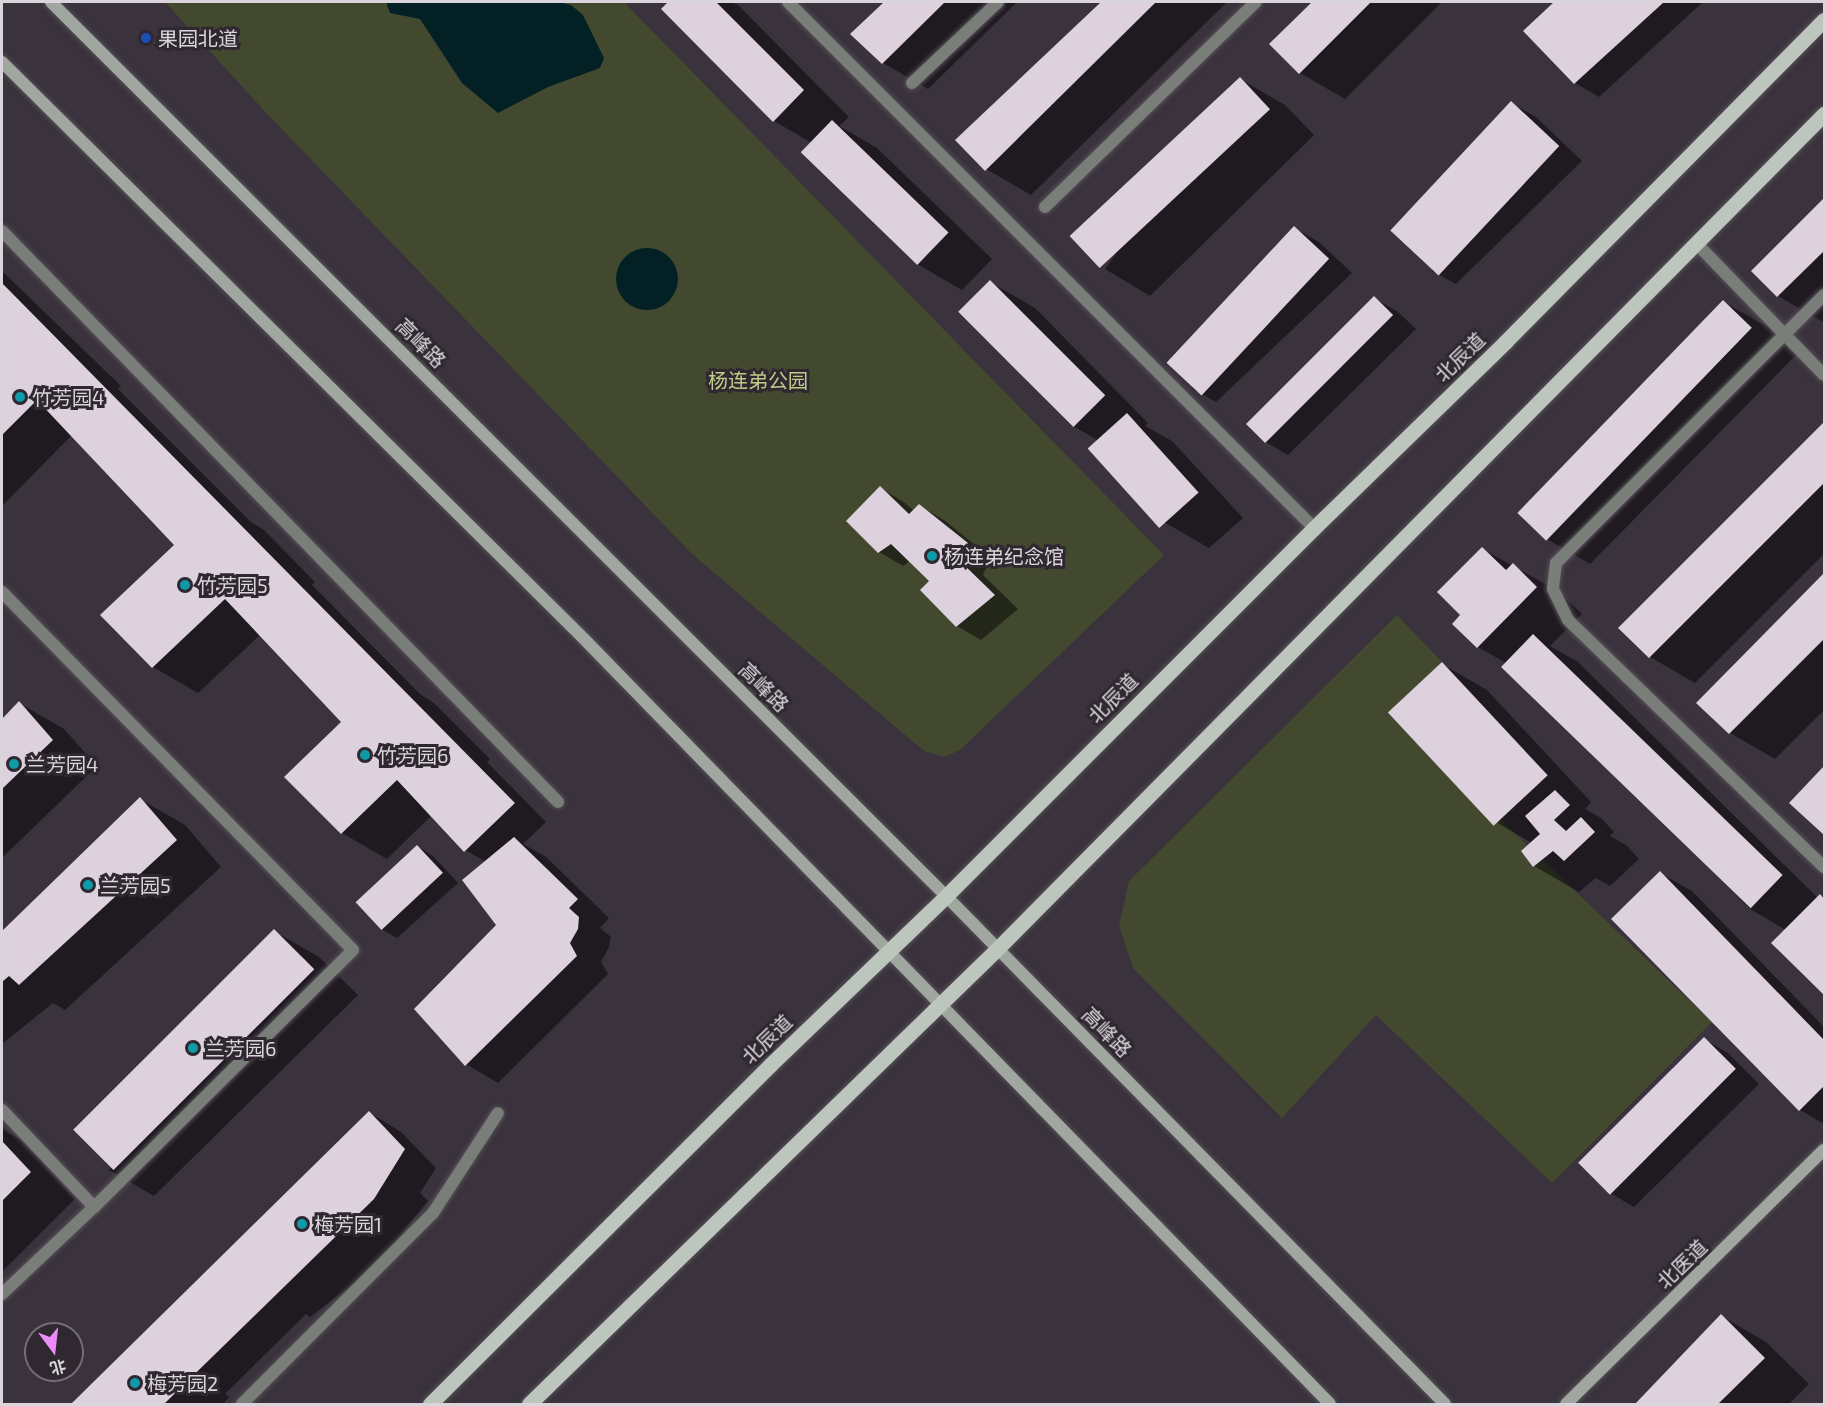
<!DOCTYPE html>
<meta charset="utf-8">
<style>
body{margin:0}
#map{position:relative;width:1826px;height:1406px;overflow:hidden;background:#3a323c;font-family:"Exo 2","Noto Sans SC",sans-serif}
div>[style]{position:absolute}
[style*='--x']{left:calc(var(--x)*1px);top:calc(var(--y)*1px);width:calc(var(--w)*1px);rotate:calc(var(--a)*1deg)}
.green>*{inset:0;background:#43492f}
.water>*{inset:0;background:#032125}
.round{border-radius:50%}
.shadow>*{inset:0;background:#0007}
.building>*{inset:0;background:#dcd1dd;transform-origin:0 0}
.roads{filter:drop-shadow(0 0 2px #574f59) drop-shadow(0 0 2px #574f59)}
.lane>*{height:12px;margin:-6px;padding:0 6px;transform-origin:6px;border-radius:6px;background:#797e79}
.secondary>*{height:12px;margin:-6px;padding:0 6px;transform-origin:6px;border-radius:6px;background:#a0a79f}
.primary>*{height:15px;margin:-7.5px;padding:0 7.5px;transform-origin:7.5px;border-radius:7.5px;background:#bdc6bc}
.dots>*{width:16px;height:16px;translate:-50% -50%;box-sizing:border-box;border:3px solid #302831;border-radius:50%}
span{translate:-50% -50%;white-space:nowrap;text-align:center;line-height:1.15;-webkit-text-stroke:6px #302831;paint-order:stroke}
.poi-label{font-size:20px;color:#dad5db}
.left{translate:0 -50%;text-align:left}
.street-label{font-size:20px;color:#dad5db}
.park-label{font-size:20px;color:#bcca86}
.frame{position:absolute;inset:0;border:3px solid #dad5db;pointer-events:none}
.north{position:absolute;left:24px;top:1322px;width:60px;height:60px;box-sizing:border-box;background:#302831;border:2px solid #746d75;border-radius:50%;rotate:165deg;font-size:16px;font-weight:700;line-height:24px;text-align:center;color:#dad5db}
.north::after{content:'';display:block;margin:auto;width:21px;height:27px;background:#ec8cfa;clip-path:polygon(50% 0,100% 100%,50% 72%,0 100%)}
</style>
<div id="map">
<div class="green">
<div style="clip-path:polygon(165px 2px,624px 2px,1164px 555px,960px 750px,944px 757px,924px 751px,692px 554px,269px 116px)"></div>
<div style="clip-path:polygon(1397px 615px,1442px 662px,1391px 715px,1712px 1022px,1552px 1183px,1376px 1015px,1282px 1118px,1133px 968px,1119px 926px,1129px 881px)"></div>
</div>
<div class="water">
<div style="clip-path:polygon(386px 2px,559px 2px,571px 5px,583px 15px,604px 58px,600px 68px,548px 87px,498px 113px,462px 83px,420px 19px,390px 13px)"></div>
<div class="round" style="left:616px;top:248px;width:62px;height:62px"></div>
</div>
<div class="shadow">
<div style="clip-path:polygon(666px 2px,731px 2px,738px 5px,849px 117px,839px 126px,877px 148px,992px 259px,962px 290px,917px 264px,812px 143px,774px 121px)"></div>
<div style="clip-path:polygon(886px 2px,1017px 2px,928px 89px,883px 63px,852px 34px)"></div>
<div style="clip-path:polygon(1103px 2px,1227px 2px,1031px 195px,986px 169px,957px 140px)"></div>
<div style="clip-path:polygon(1314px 2px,1442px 2px,1345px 99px,1300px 73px,1271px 44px)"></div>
<div style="clip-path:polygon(1556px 2px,1703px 2px,1599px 97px,1575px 83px,1525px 31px)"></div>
<div style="clip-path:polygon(1240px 79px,1285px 105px,1314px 135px,1150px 296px,1105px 269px)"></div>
<div style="clip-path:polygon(1511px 103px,1536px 117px,1582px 161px,1456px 284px,1432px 271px)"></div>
<div style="clip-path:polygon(1824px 200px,1824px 321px,1823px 322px,1778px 296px,1753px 271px)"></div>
<div style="clip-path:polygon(1294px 228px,1319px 242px,1352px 273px,1216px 402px,1192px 388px)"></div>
<div style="clip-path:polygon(2px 271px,121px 386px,118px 389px,251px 522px,264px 530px,315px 582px,312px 585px,420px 694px,434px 703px,490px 759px,487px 762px,546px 822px,523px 844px,546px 857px,609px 918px,600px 928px,611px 937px,609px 947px,601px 962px,608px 974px,498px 1083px,466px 1064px,498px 925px,486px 862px,465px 850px,432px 815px,387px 859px,342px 833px,343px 722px,261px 634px,198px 693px,153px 667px,102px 615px,176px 545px,72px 435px,2px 506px)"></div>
<div style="clip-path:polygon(990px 282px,1035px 308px,1148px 423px,1145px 426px,1172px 441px,1243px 518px,1209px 548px,1164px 522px,1099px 441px,1073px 426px,960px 310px)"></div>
<div style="clip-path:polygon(1374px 298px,1398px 312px,1416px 329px,1288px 455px,1264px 441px)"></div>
<div style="clip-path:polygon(1724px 302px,1769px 328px,1796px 355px,1590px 564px,1545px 538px)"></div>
<div style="clip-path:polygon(1824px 424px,1824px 554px,1695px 683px,1650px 657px,1621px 628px)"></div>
<div style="clip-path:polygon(880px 488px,904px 502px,914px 511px,920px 506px,944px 520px,991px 558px,983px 575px,1018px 609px,981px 640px,957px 626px,931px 581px,910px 561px,903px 566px,879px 552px)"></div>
<div style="clip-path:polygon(1482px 549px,1558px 591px,1582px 614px,1550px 646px,1578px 662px,1818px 898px,1824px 899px,1824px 993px,1774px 943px,1786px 930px,1750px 909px,1506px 663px,1478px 647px,1462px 615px)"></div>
<div style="clip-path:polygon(1824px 575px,1824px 710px,1775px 759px,1730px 733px,1698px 703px)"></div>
<div style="clip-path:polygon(1442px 664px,1487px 690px,1591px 802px,1585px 809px,1601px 818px,1614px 832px,1610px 836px,1626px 845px,1639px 859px,1610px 886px,1596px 878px,1579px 892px,1534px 866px,1532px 843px,1499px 824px)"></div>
<div style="clip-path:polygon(19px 703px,64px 729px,97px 766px,2px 858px,2px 721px)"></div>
<div style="clip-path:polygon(1824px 768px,1824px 833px,1791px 803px)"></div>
<div style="clip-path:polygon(140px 799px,185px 825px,221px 867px,65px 1010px,53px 1003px,2px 1044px,2px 933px)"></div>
<div style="clip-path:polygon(417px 846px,433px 856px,458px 883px,397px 938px,381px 929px)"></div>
<div style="clip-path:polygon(1660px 873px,1692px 891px,1824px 1027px,1824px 1124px,1800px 1110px)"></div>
<div style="clip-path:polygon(274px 931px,319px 957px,358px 995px,154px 1196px,109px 1170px)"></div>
<div style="clip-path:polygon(1704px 1039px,1728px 1053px,1759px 1084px,1634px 1207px,1610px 1193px)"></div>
<div style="clip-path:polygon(370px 1113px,401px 1132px,436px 1168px,420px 1193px,428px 1201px,372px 1270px,310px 1317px,306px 1314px,225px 1394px,229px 1397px,223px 1404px,75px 1404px)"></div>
<div style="clip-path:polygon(2px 1129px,21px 1140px,75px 1199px,2px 1272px)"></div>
<div style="clip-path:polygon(1721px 1316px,1766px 1342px,1809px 1384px,1789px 1404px,1637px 1404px)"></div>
</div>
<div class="building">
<div style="clip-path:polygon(668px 2px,716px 2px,804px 90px,773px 122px,661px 9px)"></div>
<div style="clip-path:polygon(884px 2px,945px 2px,882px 64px,850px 34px)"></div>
<div style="clip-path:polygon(1101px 2px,1156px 2px,985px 171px,955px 140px)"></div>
<div style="clip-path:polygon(1312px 2px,1371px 2px,1299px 74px,1269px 44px)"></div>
<div style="clip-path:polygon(1554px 2px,1664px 2px,1574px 84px,1523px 31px)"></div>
<div style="left:1240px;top:77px;width:44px;height:233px;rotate:47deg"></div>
<div style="left:1511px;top:101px;width:66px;height:177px;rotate:43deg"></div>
<div style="left:832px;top:120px;width:162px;height:45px;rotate:44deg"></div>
<div style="clip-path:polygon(1824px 198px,1824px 251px,1777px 297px,1751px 271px)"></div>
<div style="left:1294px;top:226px;width:48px;height:187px;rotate:43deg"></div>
<div style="left:990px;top:280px;width:163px;height:45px;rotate:45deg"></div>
<div style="clip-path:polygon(2px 283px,515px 803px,464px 852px,397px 780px,341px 834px,284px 777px,341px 722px,225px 599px,152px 668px,100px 615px,174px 545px,37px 400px,2px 435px)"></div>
<div style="left:1374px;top:296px;width:27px;height:181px;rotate:45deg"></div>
<div style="left:1723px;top:300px;width:40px;height:296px;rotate:44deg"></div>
<div style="left:1127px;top:413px;width:107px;height:53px;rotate:48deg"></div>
<div style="clip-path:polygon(1824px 422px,1824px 483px,1649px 658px,1618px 628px)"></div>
<div style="clip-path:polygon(880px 486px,909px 514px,919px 504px,968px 543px,959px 560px,995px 595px,956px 627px,920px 590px,929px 581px,891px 544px,878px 553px,846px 521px)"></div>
<div style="clip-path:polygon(1482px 547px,1506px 570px,1513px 563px,1537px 587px,1477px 648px,1452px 624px,1460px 615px,1437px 592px)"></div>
<div style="clip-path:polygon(1824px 573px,1824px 639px,1729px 734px,1696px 703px)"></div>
<div style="left:1533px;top:634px;width:347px;height:46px;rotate:44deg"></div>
<div style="left:1442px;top:662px;width:155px;height:74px;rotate:47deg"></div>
<div style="clip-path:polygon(19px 701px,53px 740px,2px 789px,2px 719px)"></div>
<div style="clip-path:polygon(1824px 766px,1824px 835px,1789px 803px)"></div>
<div style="clip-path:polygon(1555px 790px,1570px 805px,1554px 820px,1566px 831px,1581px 817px,1595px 832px,1564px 861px,1553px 851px,1533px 867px,1521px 851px,1540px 834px,1525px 816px)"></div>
<div style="clip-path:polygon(140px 797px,177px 840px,19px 985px,9px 976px,2px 982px,2px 931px)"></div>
<div style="clip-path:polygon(514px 837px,578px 899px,569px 908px,579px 917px,578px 929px,570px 943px,577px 956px,465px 1066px,414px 1009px,496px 925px,462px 880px)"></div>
<div style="left:417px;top:845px;width:38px;height:84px;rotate:47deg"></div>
<div style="clip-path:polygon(1660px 871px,1824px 1040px,1824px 1086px,1799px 1111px,1611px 919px)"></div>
<div style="clip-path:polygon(1820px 894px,1824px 899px,1824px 995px,1771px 943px)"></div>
<div style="left:274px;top:929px;width:57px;height:284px;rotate:45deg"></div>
<div style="left:1704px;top:1037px;width:45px;height:178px;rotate:45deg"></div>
<div style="clip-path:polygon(369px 1111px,405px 1149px,374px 1199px,327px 1245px,164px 1404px,71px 1404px)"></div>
<div style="clip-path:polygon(2px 1141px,31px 1172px,2px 1201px)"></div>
<div style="clip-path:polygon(1721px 1314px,1765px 1358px,1718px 1404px,1635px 1404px)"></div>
</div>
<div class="roads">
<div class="lane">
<div style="--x:788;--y:2;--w:744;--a:45"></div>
<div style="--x:912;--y:83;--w:118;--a:-43.3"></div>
<div style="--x:1045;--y:207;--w:294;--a:-44.2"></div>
<div style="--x:2;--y:231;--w:797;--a:45.76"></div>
<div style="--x:1697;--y:244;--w:182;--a:45.9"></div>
<div style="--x:1824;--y:295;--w:379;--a:135"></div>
<div style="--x:1556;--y:563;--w:26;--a:97"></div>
<div style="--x:1553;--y:589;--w:34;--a:64"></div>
<div style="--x:1568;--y:620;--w:356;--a:44"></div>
<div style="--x:2;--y:592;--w:501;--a:45.57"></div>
<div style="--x:353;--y:950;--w:365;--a:135.2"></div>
<div style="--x:94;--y:1207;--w:127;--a:136.6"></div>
<div style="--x:2;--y:1110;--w:134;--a:46.5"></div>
<div style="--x:242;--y:1404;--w:270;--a:-45"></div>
<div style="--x:433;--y:1213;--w:119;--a:-57"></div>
</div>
<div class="secondary">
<div style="--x:51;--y:2;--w:1265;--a:44.97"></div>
<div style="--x:946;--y:896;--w:712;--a:45.51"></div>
<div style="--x:2;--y:62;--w:824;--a:44.75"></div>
<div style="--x:587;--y:642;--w:1064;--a:45.72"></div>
<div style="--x:1566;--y:1404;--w:362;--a:-44.6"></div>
</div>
<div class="primary">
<div style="--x:430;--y:1404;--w:480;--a:-44.9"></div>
<div style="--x:770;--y:1065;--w:244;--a:-43.8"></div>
<div style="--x:946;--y:896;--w:520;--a:-45"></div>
<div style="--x:1314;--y:528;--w:267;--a:-44.2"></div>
<div style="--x:1505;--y:342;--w:453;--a:-45.3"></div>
<div style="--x:529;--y:1404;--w:654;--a:-44.19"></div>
<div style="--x:998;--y:948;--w:1174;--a:-45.28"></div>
</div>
</div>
<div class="dots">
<div style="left:146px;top:38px;background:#1a4fb4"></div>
<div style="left:20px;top:397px;background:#0f9aa8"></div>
<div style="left:932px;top:556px;background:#0f9aa8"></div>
<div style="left:185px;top:585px;background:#0f9aa8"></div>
<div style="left:365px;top:755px;background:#0f9aa8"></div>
<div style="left:14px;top:764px;background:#0f9aa8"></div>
<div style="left:88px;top:885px;background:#0f9aa8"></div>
<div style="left:193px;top:1048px;background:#0f9aa8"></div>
<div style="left:302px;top:1224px;background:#0f9aa8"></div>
<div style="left:135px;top:1383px;background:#0f9aa8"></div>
</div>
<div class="poi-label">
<span class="left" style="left:158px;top:38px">果园北道</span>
<span class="left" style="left:32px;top:397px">竹芳园4</span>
<span class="left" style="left:944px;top:556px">杨连弟纪念馆</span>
<span class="left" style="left:197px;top:585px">竹芳园5</span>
<span class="left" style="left:377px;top:755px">竹芳园6</span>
<span class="left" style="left:26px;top:764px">兰芳园4</span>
<span class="left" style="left:100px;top:885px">兰芳园5</span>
<span class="left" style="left:205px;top:1048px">兰芳园6</span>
<span class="left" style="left:314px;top:1224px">梅芳园1</span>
<span class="left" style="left:147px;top:1383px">梅芳园2</span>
</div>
<div class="street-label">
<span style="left:421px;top:343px;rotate:45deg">高峰路</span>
<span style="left:1460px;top:357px;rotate:-44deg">北辰道</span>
<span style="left:764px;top:687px;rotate:45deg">高峰路</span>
<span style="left:1113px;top:698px;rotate:-45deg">北辰道</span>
<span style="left:1107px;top:1032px;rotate:46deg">高峰路</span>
<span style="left:767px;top:1039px;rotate:-44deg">北辰道</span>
<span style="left:1682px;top:1264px;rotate:-44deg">北医道</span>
</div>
<div class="park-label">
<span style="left:758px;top:380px">杨连弟公园</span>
</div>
<div class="frame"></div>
<div class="north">北</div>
</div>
